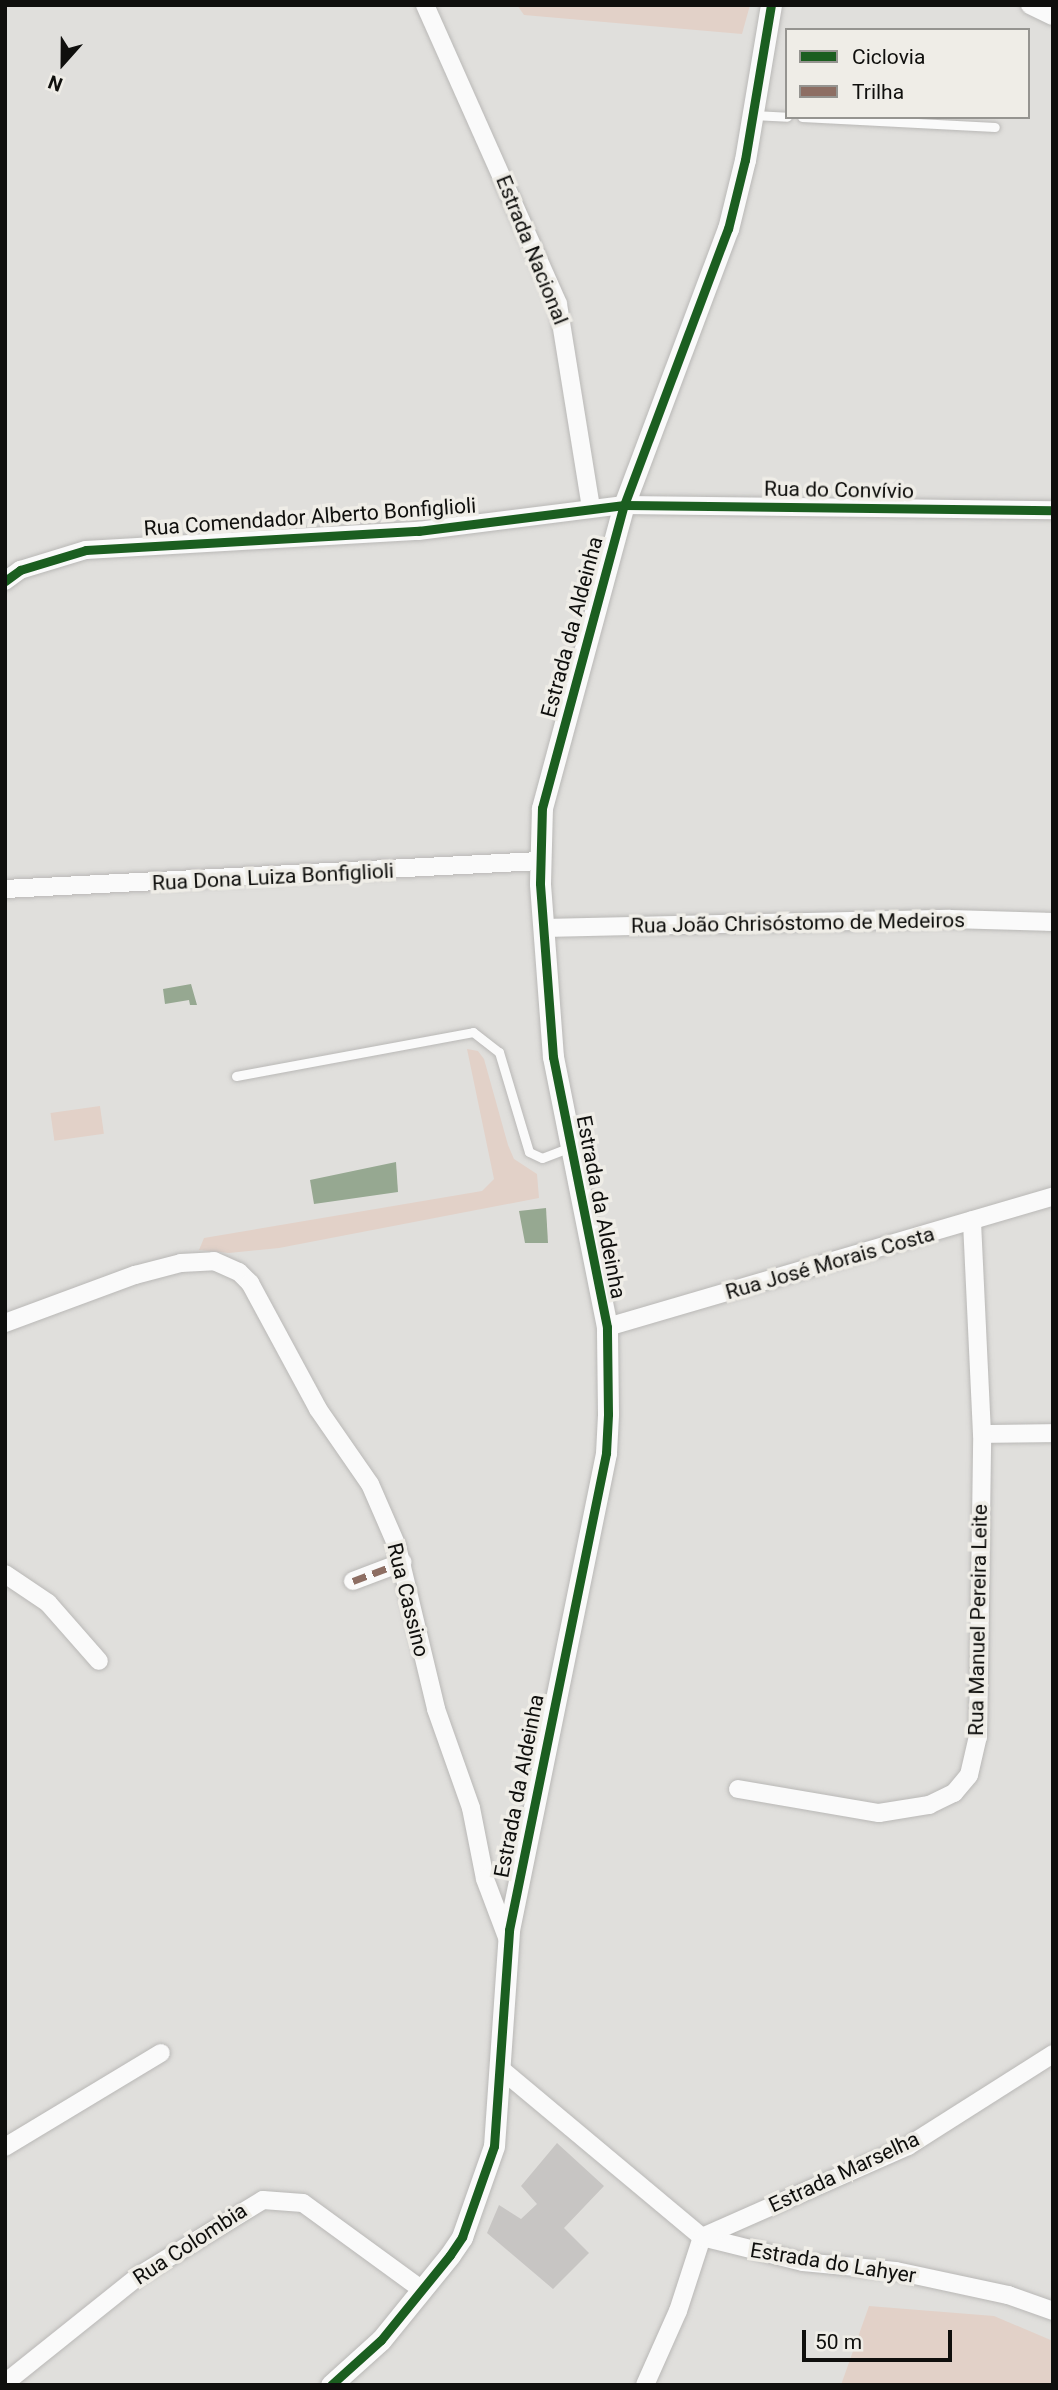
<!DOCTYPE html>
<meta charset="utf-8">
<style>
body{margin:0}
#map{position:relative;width:1058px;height:2390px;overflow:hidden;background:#e0dfdc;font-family:Roboto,sans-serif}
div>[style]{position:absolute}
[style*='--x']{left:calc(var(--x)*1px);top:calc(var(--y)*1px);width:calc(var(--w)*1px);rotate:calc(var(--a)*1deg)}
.green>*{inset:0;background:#e2d1c8;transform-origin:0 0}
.water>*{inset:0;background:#96a891}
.building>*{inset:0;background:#c7c5c3}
.roads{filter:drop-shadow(0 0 2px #b9b8b6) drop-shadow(0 0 2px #b9b8b6)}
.service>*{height:9px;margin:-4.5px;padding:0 4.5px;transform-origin:4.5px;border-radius:4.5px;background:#fafafa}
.minor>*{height:18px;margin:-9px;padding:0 9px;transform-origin:9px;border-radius:9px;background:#fafafa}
.tertiary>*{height:21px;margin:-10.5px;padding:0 10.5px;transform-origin:10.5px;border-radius:10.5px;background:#fafafa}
.quiet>*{height:7px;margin-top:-3.5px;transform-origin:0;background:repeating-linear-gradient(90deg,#8d6e63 0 14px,transparent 0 21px)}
.cycleway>*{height:9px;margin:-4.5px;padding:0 4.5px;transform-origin:4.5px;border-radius:4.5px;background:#1b5e20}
span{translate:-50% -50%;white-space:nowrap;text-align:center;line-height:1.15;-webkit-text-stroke:7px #efede7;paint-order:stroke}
.street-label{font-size:21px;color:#0f0f0d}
.frame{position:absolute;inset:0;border:7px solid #0f0f0d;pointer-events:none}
.legend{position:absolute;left:785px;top:28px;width:245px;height:91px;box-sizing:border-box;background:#efede7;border:2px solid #959490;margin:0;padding:9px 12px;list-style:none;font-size:21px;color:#0f0f0d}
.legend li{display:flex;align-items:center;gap:14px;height:35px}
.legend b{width:35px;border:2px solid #959490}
.north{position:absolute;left:28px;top:28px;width:70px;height:70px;-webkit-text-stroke:5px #efede7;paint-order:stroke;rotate:201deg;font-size:19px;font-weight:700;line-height:28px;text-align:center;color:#0f0f0d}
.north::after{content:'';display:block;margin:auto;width:24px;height:32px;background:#0f0f0d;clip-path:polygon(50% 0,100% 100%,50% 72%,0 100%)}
.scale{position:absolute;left:802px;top:2330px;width:150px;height:32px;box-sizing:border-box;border:4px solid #0f0f0d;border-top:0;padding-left:9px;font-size:21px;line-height:24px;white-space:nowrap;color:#0f0f0d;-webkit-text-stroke:5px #efede7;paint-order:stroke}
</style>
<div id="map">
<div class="green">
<div style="clip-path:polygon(517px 5px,750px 5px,742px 34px,524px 15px)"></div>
<div style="clip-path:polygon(467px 1049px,478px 1051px,484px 1059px,508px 1145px,514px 1159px,537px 1174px,539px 1198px,279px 1248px,229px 1253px,199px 1250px,204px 1238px,482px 1191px,494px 1179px)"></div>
<div style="left:100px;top:1106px;width:28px;height:50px;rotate:82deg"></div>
<div style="clip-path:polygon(869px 2306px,994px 2316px,1053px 2341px,1053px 2385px,841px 2385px)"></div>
</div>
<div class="water">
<div style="clip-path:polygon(191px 984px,197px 1005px,190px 1005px,189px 1000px,165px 1004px,163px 989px)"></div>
<div style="clip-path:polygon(396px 1162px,398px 1192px,314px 1204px,310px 1180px)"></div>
<div style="clip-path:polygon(546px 1208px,548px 1243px,525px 1243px,519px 1211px)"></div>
</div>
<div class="building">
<div style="clip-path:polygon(557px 2143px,604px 2186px,564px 2228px,589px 2253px,553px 2289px,487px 2233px,499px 2205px,521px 2219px,537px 2204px,521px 2186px)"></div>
</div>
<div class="roads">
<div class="service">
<div style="--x:753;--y:115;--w:34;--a:3"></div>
<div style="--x:802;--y:117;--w:193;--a:3"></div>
<div style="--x:236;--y:1076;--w:241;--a:-10.5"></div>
<div style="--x:473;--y:1032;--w:33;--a:38"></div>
<div style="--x:499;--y:1052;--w:104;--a:73.3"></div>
<div style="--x:529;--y:1152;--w:14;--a:25"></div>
<div style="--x:542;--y:1158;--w:30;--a:-21"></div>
</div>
<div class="minor">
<div style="--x:425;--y:5;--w:327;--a:66"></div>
<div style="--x:558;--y:304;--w:207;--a:80.8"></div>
<div style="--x:1030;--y:5;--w:25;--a:26"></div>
<div style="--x:5;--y:581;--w:19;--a:-36"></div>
<div style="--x:20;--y:570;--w:69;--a:-16.9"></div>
<div style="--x:86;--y:550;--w:333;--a:-3.3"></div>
<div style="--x:418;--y:531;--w:208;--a:-7.2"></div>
<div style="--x:624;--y:505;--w:429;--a:0.7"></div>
<div style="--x:5;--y:889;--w:536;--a:-3"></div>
<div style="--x:544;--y:928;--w:406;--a:-1.3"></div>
<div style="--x:950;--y:919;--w:103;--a:1.7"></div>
<div style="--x:5;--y:1323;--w:139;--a:-20.3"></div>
<div style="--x:135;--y:1275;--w:48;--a:-14.6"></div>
<div style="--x:181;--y:1263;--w:33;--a:-3"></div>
<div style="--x:214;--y:1261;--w:27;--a:24"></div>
<div style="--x:239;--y:1272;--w:16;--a:45"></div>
<div style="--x:250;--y:1283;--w:143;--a:61.6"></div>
<div style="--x:318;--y:1409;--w:91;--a:55.3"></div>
<div style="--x:370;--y:1484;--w:68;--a:66.5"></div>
<div style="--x:397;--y:1546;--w:168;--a:76.5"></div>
<div style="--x:436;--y:1709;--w:105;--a:70.5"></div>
<div style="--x:471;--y:1808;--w:72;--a:78.8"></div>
<div style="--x:485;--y:1879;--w:65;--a:69.3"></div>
<div style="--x:607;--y:1327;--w:465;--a:-16.3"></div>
<div style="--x:982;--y:1434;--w:71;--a:-0.8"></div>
<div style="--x:5;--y:1574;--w:52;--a:34"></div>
<div style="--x:48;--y:1603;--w:77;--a:48.7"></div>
<div style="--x:353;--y:1581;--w:53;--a:-20.8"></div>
<div style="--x:738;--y:1789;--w:143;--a:9.7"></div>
<div style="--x:879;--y:1813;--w:51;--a:-9.1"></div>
<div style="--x:929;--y:1805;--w:28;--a:-26"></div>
<div style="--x:954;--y:1793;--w:23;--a:-50"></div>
<div style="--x:969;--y:1775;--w:39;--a:-77"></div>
<div style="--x:978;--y:1737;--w:303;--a:-89.2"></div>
<div style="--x:982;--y:1434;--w:214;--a:-92.7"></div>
<div style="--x:502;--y:2070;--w:261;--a:39.9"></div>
<div style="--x:702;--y:2237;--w:104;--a:13.9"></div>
<div style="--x:803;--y:2262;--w:93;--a:5.5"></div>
<div style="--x:896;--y:2271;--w:115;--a:12.1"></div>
<div style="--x:1008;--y:2295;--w:48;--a:19.6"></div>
<div style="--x:5;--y:2147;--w:182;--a:-31.1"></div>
<div style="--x:5;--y:2383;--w:173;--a:-38.7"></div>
<div style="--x:140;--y:2275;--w:144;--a:-31.4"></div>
<div style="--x:263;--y:2200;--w:40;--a:4.3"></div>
<div style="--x:303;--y:2203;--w:146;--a:36.1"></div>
<div style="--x:645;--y:2385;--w:81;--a:-66"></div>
<div style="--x:678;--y:2311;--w:78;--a:-72"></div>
<div style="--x:702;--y:2237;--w:225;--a:-23.8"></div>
<div style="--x:908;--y:2146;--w:172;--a:-32.4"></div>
</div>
<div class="tertiary">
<div style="--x:331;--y:2385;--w:67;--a:-42"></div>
<div style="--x:381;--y:2340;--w:109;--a:-50.9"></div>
<div style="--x:450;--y:2255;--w:22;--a:-56"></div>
<div style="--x:462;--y:2237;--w:96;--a:-70.6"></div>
<div style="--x:494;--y:2146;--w:217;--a:-86"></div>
<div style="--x:509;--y:1930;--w:487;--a:-78.5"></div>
<div style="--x:606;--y:1453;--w:39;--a:-87"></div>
<div style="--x:608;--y:1414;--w:87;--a:-90.7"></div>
<div style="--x:607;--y:1327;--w:275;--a:-101.3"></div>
<div style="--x:553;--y:1057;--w:174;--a:-94.3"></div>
<div style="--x:540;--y:883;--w:75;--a:-88.5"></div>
<div style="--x:542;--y:808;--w:314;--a:-74.9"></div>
<div style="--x:624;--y:505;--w:295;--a:-69.4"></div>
<div style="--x:728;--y:229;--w:71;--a:-76.2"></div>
<div style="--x:745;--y:160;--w:157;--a:-80.5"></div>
</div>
</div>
<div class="quiet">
<div style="--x:353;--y:1581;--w:53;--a:-20.8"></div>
</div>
<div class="cycleway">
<div style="--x:5;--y:581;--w:19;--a:-36"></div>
<div style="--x:20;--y:570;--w:69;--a:-16.9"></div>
<div style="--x:86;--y:550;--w:333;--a:-3.3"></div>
<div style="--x:418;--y:531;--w:208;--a:-7.2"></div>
<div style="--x:624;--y:505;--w:429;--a:0.7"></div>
<div style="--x:331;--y:2385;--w:67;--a:-42"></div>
<div style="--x:381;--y:2340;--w:109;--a:-50.9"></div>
<div style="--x:450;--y:2255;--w:22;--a:-56"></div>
<div style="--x:462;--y:2237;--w:96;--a:-70.6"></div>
<div style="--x:494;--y:2146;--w:217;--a:-86"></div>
<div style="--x:509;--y:1930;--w:487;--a:-78.5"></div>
<div style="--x:606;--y:1453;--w:39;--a:-87"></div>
<div style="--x:608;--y:1414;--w:87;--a:-90.7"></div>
<div style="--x:607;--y:1327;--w:275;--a:-101.3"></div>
<div style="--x:553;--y:1057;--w:174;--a:-94.3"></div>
<div style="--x:540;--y:883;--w:75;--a:-88.5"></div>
<div style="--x:542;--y:808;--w:314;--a:-74.9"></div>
<div style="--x:624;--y:505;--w:295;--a:-69.4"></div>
<div style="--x:728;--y:229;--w:71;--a:-76.2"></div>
<div style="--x:745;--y:160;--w:157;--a:-80.5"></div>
</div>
<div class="street-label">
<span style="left:532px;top:250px;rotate:68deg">Estrada Nacional</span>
<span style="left:839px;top:490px;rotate:1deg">Rua do Convívio</span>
<span style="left:310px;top:517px;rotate:-4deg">Rua Comendador Alberto Bonfiglioli</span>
<span style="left:572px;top:627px;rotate:-75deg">Estrada da Aldeinha</span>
<span style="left:273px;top:877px;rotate:-3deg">Rua Dona Luiza Bonfiglioli</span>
<span style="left:798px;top:923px;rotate:-1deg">Rua João Chrisóstomo de Medeiros</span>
<span style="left:601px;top:1207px;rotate:79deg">Estrada da Aldeinha</span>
<span style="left:830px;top:1263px;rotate:-16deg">Rua José Morais Costa</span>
<span style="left:408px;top:1600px;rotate:76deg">Rua Cassino</span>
<span style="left:978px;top:1620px;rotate:-89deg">Rua Manuel Pereira Leite</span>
<span style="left:519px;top:1786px;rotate:-79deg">Estrada da Aldeinha</span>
<span style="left:844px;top:2172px;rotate:-25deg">Estrada Marselha</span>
<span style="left:190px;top:2244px;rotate:-33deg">Rua Colombia</span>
<span style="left:833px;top:2263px;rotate:9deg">Estrada do Lahyer</span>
</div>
<div class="frame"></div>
<ul class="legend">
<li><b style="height:9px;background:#1b5e20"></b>Ciclovia</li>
<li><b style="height:9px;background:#8d6e63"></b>Trilha</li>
</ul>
<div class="north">N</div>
<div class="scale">50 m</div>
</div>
